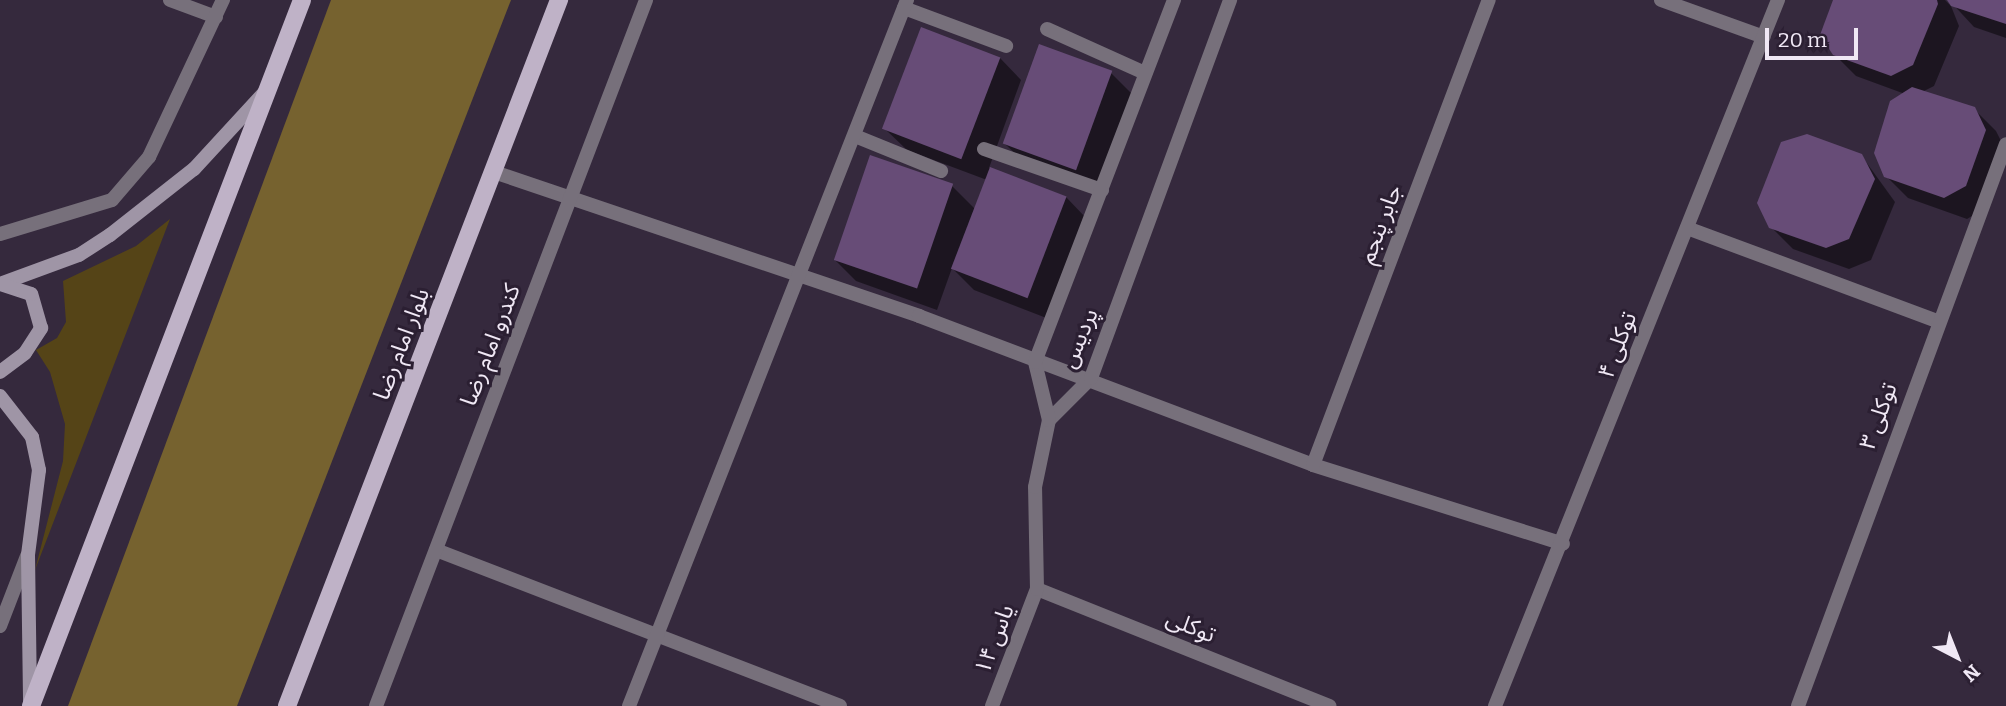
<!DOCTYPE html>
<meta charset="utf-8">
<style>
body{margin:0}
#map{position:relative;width:2006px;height:706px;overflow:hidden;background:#35293d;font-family:Bitter,"Noto Sans Arabic",serif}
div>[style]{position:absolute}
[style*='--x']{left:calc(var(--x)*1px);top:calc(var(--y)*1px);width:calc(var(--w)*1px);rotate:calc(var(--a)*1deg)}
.green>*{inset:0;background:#554417}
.forest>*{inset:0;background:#76622f}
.shadow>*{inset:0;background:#0007}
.building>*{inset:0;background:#674c77;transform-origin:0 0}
.minor>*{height:14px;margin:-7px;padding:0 7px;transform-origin:7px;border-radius:7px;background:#77707b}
.tertiary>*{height:14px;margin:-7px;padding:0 7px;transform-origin:7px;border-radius:7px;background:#77707b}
.secondary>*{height:14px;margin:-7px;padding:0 7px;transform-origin:7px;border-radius:7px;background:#9f95a6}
.primary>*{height:18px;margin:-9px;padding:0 9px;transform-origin:9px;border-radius:9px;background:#bfb2c7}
span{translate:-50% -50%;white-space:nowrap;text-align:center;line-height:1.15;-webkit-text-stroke:6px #2b1f32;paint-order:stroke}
.street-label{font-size:23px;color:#f0e8f5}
.north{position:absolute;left:1922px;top:622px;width:70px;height:70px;-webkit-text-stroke:5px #2b1f32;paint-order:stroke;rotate:138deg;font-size:19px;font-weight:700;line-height:28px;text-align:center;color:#f0e8f5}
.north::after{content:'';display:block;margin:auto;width:24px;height:32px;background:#f0e8f5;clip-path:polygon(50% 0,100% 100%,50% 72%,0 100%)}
.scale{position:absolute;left:1765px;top:28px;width:93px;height:32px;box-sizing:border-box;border:4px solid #f0e8f5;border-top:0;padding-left:9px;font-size:21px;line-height:24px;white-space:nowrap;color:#f0e8f5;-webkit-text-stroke:5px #2b1f32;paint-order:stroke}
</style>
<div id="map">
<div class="green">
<div style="clip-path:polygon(170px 219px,35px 570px,63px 461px,65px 424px,50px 372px,36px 350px,57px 338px,66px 322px,63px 281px,136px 246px)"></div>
</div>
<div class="forest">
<div style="clip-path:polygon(331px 0,511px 0,237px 706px,68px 706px)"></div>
</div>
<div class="shadow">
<div style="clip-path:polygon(1835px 0,1945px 0,1951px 6px,1959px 26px,1934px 86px,1922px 92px,1974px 109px,1996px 131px,2006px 151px,1987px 207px,1967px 219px,1908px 198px,1886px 176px,1905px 94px,1856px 76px,1834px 54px)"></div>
<div style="clip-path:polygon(1949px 0,2006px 0,2006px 38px,1974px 27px)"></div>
<div style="clip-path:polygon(1000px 58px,1021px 80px,989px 168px,1066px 197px,1087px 219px,1049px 319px,974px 290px,952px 268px,937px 310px,856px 281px,835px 260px,952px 186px,975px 209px,987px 180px,907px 150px,885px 129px)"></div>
<div style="clip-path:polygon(1111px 73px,1132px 94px,1099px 189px,1026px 164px,1004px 143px)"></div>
<div style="clip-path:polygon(1861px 155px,1895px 202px,1871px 260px,1849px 269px,1793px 249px,1771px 227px)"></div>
</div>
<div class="building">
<div style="clip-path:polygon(1833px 0,1937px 0,1938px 4px,1913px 65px,1891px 76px,1833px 55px,1820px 35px)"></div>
<div style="clip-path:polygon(1947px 0,2006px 0,2006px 24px,1951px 6px)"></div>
<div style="left:921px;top:27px;width:85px;height:109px;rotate:21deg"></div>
<div style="left:1039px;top:44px;width:78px;height:106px;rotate:20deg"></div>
<div style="clip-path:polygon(1912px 87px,1975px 107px,1986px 130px,1966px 186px,1944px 198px,1884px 177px,1874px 153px,1890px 101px)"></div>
<div style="clip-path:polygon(1807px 134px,1862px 154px,1875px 179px,1849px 239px,1826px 248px,1769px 228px,1757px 203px,1781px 142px)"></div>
<div style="left:870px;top:155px;width:88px;height:111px;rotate:19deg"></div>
<div style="left:990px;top:167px;width:82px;height:109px;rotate:21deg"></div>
</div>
<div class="minor">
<div style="--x:170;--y:0;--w:49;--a:20.3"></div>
<div style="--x:1661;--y:0;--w:109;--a:19.8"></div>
<div style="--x:904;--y:8;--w:109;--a:20.4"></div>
<div style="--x:1047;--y:29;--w:107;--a:24.2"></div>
<div style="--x:855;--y:136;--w:93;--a:22.1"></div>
<div style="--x:984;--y:149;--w:125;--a:19.2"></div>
<div style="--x:494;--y:172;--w:449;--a:18.7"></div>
<div style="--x:919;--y:316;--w:421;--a:20.7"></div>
<div style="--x:1313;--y:465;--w:262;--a:17.5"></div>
<div style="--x:1687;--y:228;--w:267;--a:20.4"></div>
<div style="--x:0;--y:234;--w:117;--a:-16.9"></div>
<div style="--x:112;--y:200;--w:57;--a:-49.3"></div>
<div style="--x:149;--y:157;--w:174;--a:-64.8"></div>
<div style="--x:1313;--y:465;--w:497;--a:-69.3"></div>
<div style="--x:436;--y:550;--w:433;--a:21.1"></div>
<div style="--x:1037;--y:589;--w:315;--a:21.8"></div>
<div style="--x:0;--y:626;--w:75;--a:-68.9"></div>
<div style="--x:376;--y:706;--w:756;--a:-69.07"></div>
<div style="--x:629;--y:706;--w:759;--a:-68.51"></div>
<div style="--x:992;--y:706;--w:125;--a:-69"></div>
<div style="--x:1037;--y:589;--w:102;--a:-91.1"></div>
<div style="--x:1035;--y:487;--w:68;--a:-78.2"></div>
<div style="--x:1495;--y:706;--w:761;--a:-68.16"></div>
<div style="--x:1798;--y:706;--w:599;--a:-69.69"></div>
</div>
<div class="tertiary">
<div style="--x:1049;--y:420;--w:59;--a:-45"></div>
<div style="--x:1091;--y:378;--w:403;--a:-69.8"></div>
<div style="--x:1049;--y:420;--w:60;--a:-103.6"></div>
<div style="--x:1035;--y:362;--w:388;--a:-69"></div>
</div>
<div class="secondary">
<div style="--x:0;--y:284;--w:84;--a:-20.2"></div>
<div style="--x:79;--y:255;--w:37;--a:-33"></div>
<div style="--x:110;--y:235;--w:107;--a:-38.2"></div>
<div style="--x:194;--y:169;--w:103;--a:-47.4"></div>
<div style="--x:0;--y:372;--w:31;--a:-37"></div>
<div style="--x:25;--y:353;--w:30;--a:-57"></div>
<div style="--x:41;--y:328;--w:35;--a:-106"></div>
<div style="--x:31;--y:294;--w:32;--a:-162"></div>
<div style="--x:0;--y:396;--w:52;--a:52"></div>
<div style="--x:32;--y:437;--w:34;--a:78"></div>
<div style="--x:39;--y:470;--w:86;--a:97.4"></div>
<div style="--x:28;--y:555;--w:149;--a:89.2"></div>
</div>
<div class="primary">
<div style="--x:31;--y:706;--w:756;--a:-69"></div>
<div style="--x:287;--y:706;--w:757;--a:-68.93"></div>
</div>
<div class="street-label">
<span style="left:1380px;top:224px;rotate:-69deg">جابر پنجم</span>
<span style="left:1079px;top:338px;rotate:-67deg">پردیس</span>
<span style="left:401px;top:344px;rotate:-69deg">بلوار امام رضا</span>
<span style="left:490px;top:345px;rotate:-69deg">کندرو امام رضا</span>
<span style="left:1617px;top:345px;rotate:-69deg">توکلی ۴</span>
<span style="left:1878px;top:416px;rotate:-70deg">توکلی ۳</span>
<span style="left:1191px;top:626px;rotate:22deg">توکلی</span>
<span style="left:994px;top:639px;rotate:-69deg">یاس ۱۴</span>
</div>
<div class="north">N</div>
<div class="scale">20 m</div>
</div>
